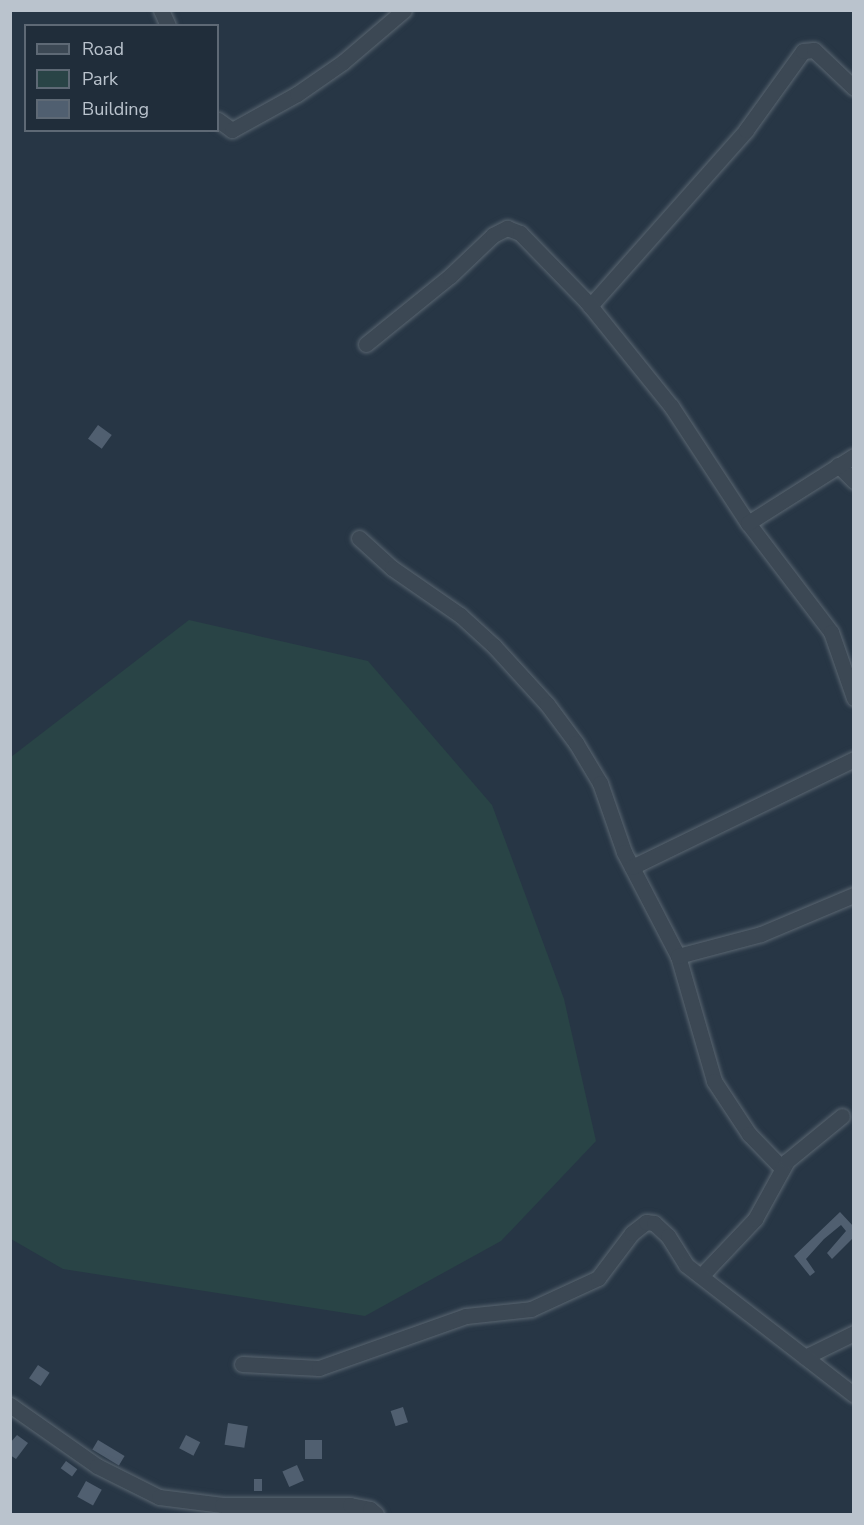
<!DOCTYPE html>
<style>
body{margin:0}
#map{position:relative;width:864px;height:1525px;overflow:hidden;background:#273645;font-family:"Nunito Sans",sans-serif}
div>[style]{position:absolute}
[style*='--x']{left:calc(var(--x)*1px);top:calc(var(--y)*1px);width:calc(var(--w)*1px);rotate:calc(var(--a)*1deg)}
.green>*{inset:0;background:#294446}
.building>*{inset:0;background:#505f70;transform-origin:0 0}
.roads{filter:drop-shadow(0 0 2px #5a6671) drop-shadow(0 0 2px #5a6671)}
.minor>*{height:15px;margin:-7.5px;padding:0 7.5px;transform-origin:7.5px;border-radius:7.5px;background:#3c4854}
span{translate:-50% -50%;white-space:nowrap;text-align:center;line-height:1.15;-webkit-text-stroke:6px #202d3a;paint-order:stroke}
.frame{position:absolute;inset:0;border:12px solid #bac3cd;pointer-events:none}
.legend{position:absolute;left:24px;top:24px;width:195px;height:108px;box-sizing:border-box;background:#202d3a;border:2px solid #5e6975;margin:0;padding:8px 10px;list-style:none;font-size:18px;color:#bac3cd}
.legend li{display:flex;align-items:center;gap:12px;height:30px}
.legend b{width:30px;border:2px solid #5e6975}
</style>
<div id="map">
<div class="green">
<div style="clip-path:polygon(189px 620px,368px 661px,492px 805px,564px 999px,596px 1141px,501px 1241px,365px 1316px,63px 1269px,11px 1239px,11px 757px)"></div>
</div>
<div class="building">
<div style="left:98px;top:425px;width:17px;height:17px;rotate:36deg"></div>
<div style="clip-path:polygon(840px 1212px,854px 1227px,854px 1237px,832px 1259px,827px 1253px,846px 1231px,841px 1225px,824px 1239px,806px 1259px,815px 1272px,810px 1276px,794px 1256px)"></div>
<div style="left:38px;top:1365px;width:14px;height:16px;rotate:34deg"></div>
<div style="left:403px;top:1407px;width:16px;height:13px;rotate:72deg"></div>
<div style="left:228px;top:1423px;width:20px;height:22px;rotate:9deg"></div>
<div style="clip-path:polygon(17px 1435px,28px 1443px,16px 1459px,10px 1455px,10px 1443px)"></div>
<div style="left:186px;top:1435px;width:16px;height:15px;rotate:27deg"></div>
<div style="left:98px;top:1440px;width:31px;height:11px;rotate:31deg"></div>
<div style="left:305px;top:1440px;width:17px;height:19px"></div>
<div style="left:66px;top:1461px;width:14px;height:9px;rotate:36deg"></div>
<div style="left:297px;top:1465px;width:17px;height:16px;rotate:66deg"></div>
<div style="left:254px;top:1479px;width:8px;height:12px"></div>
<div style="left:86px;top:1481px;width:18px;height:18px;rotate:29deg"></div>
</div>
<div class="roads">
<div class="minor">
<div style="--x:161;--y:10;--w:17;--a:66"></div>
<div style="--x:218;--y:120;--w:17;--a:36"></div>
<div style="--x:232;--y:130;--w:74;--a:-29"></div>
<div style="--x:297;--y:94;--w:56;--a:-34.8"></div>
<div style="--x:343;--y:62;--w:80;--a:-40.4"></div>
<div style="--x:590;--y:306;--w:235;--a:-48.4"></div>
<div style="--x:746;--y:130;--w:97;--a:-54.2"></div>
<div style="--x:803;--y:51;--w:11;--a:-5"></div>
<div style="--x:814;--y:50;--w:55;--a:43.5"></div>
<div style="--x:366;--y:344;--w:108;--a:-39"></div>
<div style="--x:450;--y:276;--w:59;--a:-43.6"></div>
<div style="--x:493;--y:235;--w:16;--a:-27"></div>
<div style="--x:507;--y:228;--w:14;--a:21"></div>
<div style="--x:520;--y:233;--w:96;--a:45.8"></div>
<div style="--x:587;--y:302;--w:134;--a:51.1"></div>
<div style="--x:671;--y:406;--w:140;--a:56.7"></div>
<div style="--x:748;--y:523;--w:137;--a:52.7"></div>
<div style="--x:831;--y:632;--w:70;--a:70.8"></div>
<div style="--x:838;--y:465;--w:23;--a:45"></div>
<div style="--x:748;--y:523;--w:125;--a:-32.3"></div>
<div style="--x:359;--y:538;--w:45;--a:42.3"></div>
<div style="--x:392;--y:568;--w:83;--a:34.7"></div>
<div style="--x:460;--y:615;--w:46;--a:42.4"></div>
<div style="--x:494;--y:646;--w:79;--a:47.6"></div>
<div style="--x:547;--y:704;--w:49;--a:53.4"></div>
<div style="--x:576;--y:743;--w:47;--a:59"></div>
<div style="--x:600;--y:783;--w:73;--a:70.8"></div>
<div style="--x:624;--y:852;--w:117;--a:62.6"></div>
<div style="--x:678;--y:956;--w:130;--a:73.9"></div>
<div style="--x:714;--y:1081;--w:64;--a:56.6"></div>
<div style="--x:749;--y:1134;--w:47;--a:45.9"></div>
<div style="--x:632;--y:867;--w:247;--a:-25.9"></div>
<div style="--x:678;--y:956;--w:86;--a:-14.8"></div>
<div style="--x:761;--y:934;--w:101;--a:-22.8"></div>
<div style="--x:701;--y:1276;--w:79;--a:-46.5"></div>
<div style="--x:755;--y:1219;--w:66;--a:-61.1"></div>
<div style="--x:787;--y:1161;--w:71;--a:-39.3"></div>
<div style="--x:805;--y:1357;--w:55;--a:-26.1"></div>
<div style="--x:242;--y:1364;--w:77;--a:3"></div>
<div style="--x:319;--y:1368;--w:156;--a:-19.5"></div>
<div style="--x:466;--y:1316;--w:65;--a:-6.1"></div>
<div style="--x:531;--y:1309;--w:74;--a:-24.8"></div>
<div style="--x:598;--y:1278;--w:56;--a:-52.9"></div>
<div style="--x:632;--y:1233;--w:18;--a:-38"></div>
<div style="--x:646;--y:1222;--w:8;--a:7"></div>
<div style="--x:654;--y:1223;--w:19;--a:43"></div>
<div style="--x:668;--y:1236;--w:34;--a:58"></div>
<div style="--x:686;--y:1265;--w:212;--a:37.7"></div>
<div style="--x:10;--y:1405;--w:106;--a:35"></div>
<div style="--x:97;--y:1466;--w:69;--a:26.6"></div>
<div style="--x:159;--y:1497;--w:64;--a:7.2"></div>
<div style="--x:222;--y:1505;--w:128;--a:0"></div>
<div style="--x:350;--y:1505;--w:20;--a:11"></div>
<div style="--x:370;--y:1509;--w:8;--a:40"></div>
</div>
</div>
<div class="frame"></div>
<ul class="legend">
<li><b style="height:8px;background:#3c4854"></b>Road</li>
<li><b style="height:16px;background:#294446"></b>Park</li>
<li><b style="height:16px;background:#505f70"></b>Building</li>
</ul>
</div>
